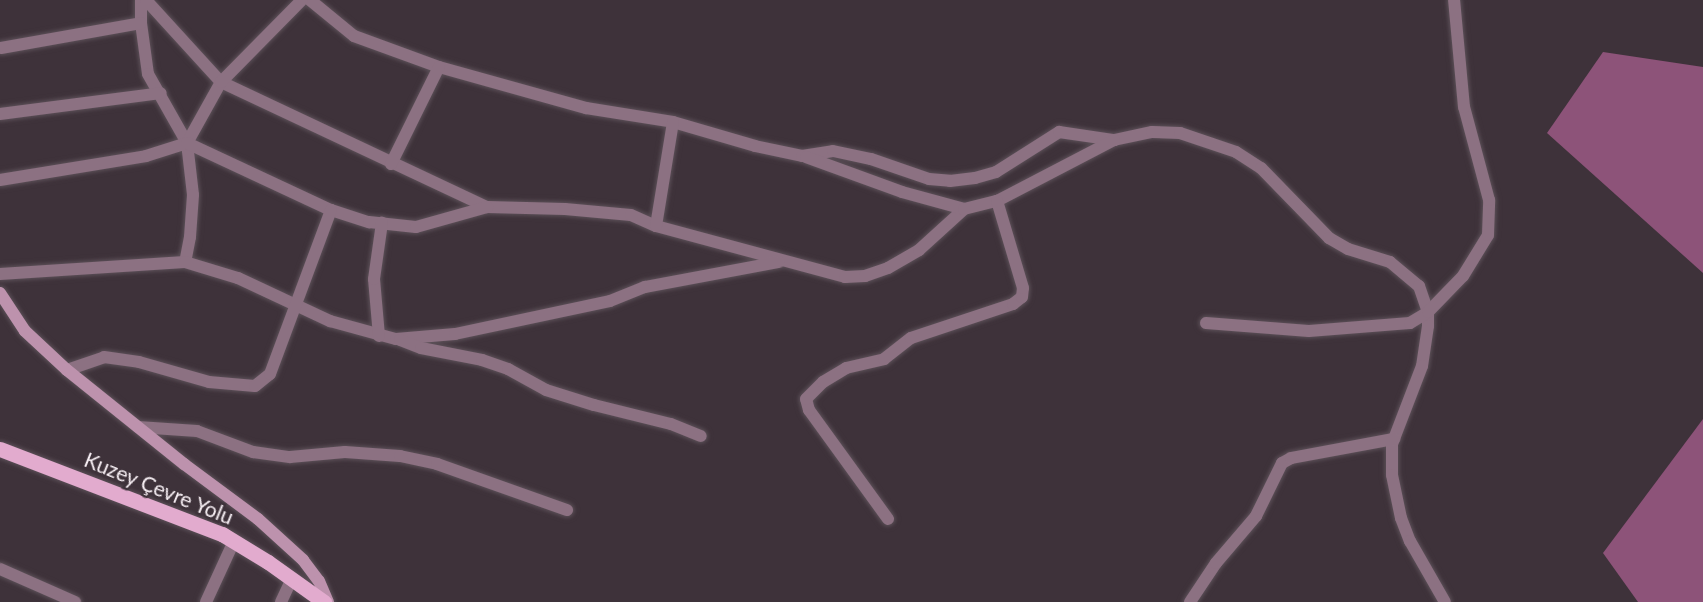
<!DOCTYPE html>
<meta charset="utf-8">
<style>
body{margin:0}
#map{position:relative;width:1703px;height:602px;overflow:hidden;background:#3e323a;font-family:Lato,sans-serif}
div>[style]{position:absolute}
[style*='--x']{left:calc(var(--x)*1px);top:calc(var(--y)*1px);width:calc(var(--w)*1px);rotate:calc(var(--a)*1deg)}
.forest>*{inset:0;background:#8d5379}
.roads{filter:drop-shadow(0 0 2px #5c5058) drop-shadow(0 0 2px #5c5058)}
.street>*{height:12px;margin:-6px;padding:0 6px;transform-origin:6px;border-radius:6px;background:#8c7182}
.secondary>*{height:12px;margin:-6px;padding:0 6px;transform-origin:6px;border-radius:6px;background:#bd92ad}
.primary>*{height:15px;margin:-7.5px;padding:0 7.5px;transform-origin:7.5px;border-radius:7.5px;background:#e2abce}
span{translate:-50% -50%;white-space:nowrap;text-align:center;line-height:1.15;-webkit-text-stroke:5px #3e323a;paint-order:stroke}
.street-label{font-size:21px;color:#f7eff4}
</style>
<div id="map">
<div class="forest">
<div style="clip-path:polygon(1603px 52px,1703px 67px,1703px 273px,1547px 133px)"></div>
<div style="clip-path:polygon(1703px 419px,1703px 602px,1638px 602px,1603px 553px)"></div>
</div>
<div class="roads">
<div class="street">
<div style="--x:141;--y:0;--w:23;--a:90"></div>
<div style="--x:141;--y:23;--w:51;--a:82.2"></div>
<div style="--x:148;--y:74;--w:79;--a:60.5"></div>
<div style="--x:187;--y:143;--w:52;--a:83.4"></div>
<div style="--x:193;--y:195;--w:42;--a:94.1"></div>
<div style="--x:190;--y:237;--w:25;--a:101"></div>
<div style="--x:146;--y:0;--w:111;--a:47.6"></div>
<div style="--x:221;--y:82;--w:294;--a:25.2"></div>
<div style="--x:487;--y:207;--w:78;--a:1.5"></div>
<div style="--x:565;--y:209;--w:66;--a:5.2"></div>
<div style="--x:631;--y:215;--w:27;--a:24"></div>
<div style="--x:656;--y:226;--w:196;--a:15.1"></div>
<div style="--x:845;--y:277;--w:20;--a:-3"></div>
<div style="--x:865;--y:276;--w:24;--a:-19"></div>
<div style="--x:888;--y:268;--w:36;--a:-30"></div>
<div style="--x:919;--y:250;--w:61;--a:-42.3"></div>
<div style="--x:310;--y:0;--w:57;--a:39.3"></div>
<div style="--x:354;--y:36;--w:90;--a:20"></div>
<div style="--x:439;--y:67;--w:153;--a:15.6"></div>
<div style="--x:586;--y:108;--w:88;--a:9.1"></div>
<div style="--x:673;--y:122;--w:85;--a:16.3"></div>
<div style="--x:755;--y:146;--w:48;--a:12"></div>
<div style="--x:802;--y:156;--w:31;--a:-9"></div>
<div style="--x:833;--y:151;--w:39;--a:12"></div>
<div style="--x:871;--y:159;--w:61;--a:19"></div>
<div style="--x:929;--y:179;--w:21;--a:5"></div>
<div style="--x:950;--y:181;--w:25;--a:-7"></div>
<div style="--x:975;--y:178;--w:22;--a:-16"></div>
<div style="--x:996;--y:172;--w:75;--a:-32.4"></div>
<div style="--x:1059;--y:132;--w:56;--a:8.3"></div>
<div style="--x:1114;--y:140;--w:39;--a:-12"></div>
<div style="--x:1152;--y:132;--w:28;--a:2"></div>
<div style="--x:1180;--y:133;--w:59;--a:18.7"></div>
<div style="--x:1236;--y:152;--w:30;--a:33"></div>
<div style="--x:1261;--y:168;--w:98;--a:45.8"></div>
<div style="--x:1329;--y:238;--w:22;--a:30"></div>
<div style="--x:1348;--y:249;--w:44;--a:17.2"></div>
<div style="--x:1390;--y:262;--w:38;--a:40"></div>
<div style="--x:1419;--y:286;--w:28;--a:71"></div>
<div style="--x:1428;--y:312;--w:14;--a:90"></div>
<div style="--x:1428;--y:326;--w:40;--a:98.5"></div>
<div style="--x:1422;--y:366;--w:84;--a:111"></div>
<div style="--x:1392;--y:444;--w:31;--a:90"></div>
<div style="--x:1392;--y:475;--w:44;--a:78.2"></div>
<div style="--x:1401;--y:518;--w:25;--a:69"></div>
<div style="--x:1410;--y:541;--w:70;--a:60.2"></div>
<div style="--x:1;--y:48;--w:142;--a:-10.1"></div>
<div style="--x:0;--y:114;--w:162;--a:-7.4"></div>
<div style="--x:187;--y:143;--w:70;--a:-60.9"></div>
<div style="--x:221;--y:82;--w:115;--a:-45.4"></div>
<div style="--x:806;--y:157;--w:102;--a:20"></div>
<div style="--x:902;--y:192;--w:64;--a:15.3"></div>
<div style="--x:964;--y:209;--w:34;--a:-14"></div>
<div style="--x:997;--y:201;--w:132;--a:-27.5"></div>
<div style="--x:391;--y:164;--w:108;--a:-63.7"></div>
<div style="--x:0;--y:180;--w:148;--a:-9.3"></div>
<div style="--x:146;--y:156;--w:43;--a:-17.6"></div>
<div style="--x:187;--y:143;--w:159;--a:25"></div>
<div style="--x:331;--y:210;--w:40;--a:18"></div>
<div style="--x:369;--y:222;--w:47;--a:6.1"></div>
<div style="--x:416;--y:227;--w:74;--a:-15.7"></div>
<div style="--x:656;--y:226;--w:105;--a:-80.7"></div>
<div style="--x:0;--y:274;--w:185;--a:-3.7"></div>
<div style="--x:185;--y:262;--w:55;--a:16.8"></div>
<div style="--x:238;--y:278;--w:102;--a:25.1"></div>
<div style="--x:330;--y:321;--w:68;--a:15.3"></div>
<div style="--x:396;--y:339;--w:59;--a:-4.8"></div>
<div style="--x:455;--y:334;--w:158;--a:-12"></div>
<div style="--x:610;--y:301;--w:38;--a:-22"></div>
<div style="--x:645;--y:287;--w:136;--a:-10.6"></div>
<div style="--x:1206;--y:323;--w:103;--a:4.4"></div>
<div style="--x:1309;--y:331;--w:101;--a:-4.5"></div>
<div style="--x:1410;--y:323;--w:21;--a:-31"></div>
<div style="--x:1428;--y:312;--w:50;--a:-45.8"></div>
<div style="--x:1463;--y:276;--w:48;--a:-58.6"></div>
<div style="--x:1488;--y:235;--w:35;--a:-88"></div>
<div style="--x:1489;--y:200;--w:96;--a:-105"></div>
<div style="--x:1464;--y:107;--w:107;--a:-95.3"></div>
<div style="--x:379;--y:336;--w:57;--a:-95"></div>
<div style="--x:374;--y:279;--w:57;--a:-81.9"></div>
<div style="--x:400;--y:340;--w:22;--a:21"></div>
<div style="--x:421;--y:348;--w:62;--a:11.1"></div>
<div style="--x:482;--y:360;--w:28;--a:19"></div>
<div style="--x:508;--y:369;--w:43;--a:28.9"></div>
<div style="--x:546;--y:390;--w:50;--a:17.4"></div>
<div style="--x:594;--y:405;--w:79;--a:13.9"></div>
<div style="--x:671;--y:424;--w:32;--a:22"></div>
<div style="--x:67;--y:370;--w:39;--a:-19"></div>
<div style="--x:104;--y:357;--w:35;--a:8"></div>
<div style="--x:139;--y:362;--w:73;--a:15.9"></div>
<div style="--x:209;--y:382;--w:46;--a:5"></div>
<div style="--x:255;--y:386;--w:19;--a:-39"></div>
<div style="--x:270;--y:374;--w:175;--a:-69.6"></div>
<div style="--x:138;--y:427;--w:59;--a:3.9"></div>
<div style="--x:197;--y:431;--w:60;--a:20.6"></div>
<div style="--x:253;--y:452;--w:37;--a:8"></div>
<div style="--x:290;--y:457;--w:55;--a:-5.2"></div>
<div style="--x:345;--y:452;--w:55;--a:4.2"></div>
<div style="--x:400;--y:456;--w:38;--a:12"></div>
<div style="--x:437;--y:464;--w:138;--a:19.5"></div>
<div style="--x:888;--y:519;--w:135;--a:-125.9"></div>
<div style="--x:809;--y:410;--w:11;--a:-105"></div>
<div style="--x:806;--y:399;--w:24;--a:-45"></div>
<div style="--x:823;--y:382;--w:27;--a:-31"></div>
<div style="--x:846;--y:368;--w:39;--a:-13"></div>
<div style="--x:884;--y:359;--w:34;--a:-38"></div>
<div style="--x:911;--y:338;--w:108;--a:-18.4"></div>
<div style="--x:1013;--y:304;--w:11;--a:-38"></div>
<div style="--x:1022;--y:297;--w:9;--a:-84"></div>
<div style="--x:1023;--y:288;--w:91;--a:-106.6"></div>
<div style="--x:0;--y:569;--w:82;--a:23.7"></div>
<div style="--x:206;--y:602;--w:67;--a:-65.3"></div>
<div style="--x:281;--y:602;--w:26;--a:-65"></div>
<div style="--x:1190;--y:602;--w:47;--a:-56.3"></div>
<div style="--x:1216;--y:563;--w:62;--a:-49.6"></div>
<div style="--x:1256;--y:516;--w:59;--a:-63.9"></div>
<div style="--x:1282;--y:463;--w:10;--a:-29"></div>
<div style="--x:1291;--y:458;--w:105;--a:-10.5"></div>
</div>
<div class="secondary">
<div style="--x:0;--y:293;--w:45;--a:56.7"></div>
<div style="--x:25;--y:331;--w:57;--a:42.9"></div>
<div style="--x:67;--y:370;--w:150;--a:38.8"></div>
<div style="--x:184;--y:464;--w:92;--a:36.6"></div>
<div style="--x:258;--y:519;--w:61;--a:42.3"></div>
<div style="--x:303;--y:560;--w:26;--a:53"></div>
<div style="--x:319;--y:581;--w:23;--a:67"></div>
</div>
<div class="primary">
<div style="--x:0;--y:449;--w:238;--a:21"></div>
<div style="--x:222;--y:534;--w:54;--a:31.3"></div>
<div style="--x:268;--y:562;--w:69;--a:35.5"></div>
</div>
</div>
<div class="street-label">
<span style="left:159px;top:488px;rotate:22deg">Kuzey Çevre Yolu</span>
</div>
</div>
